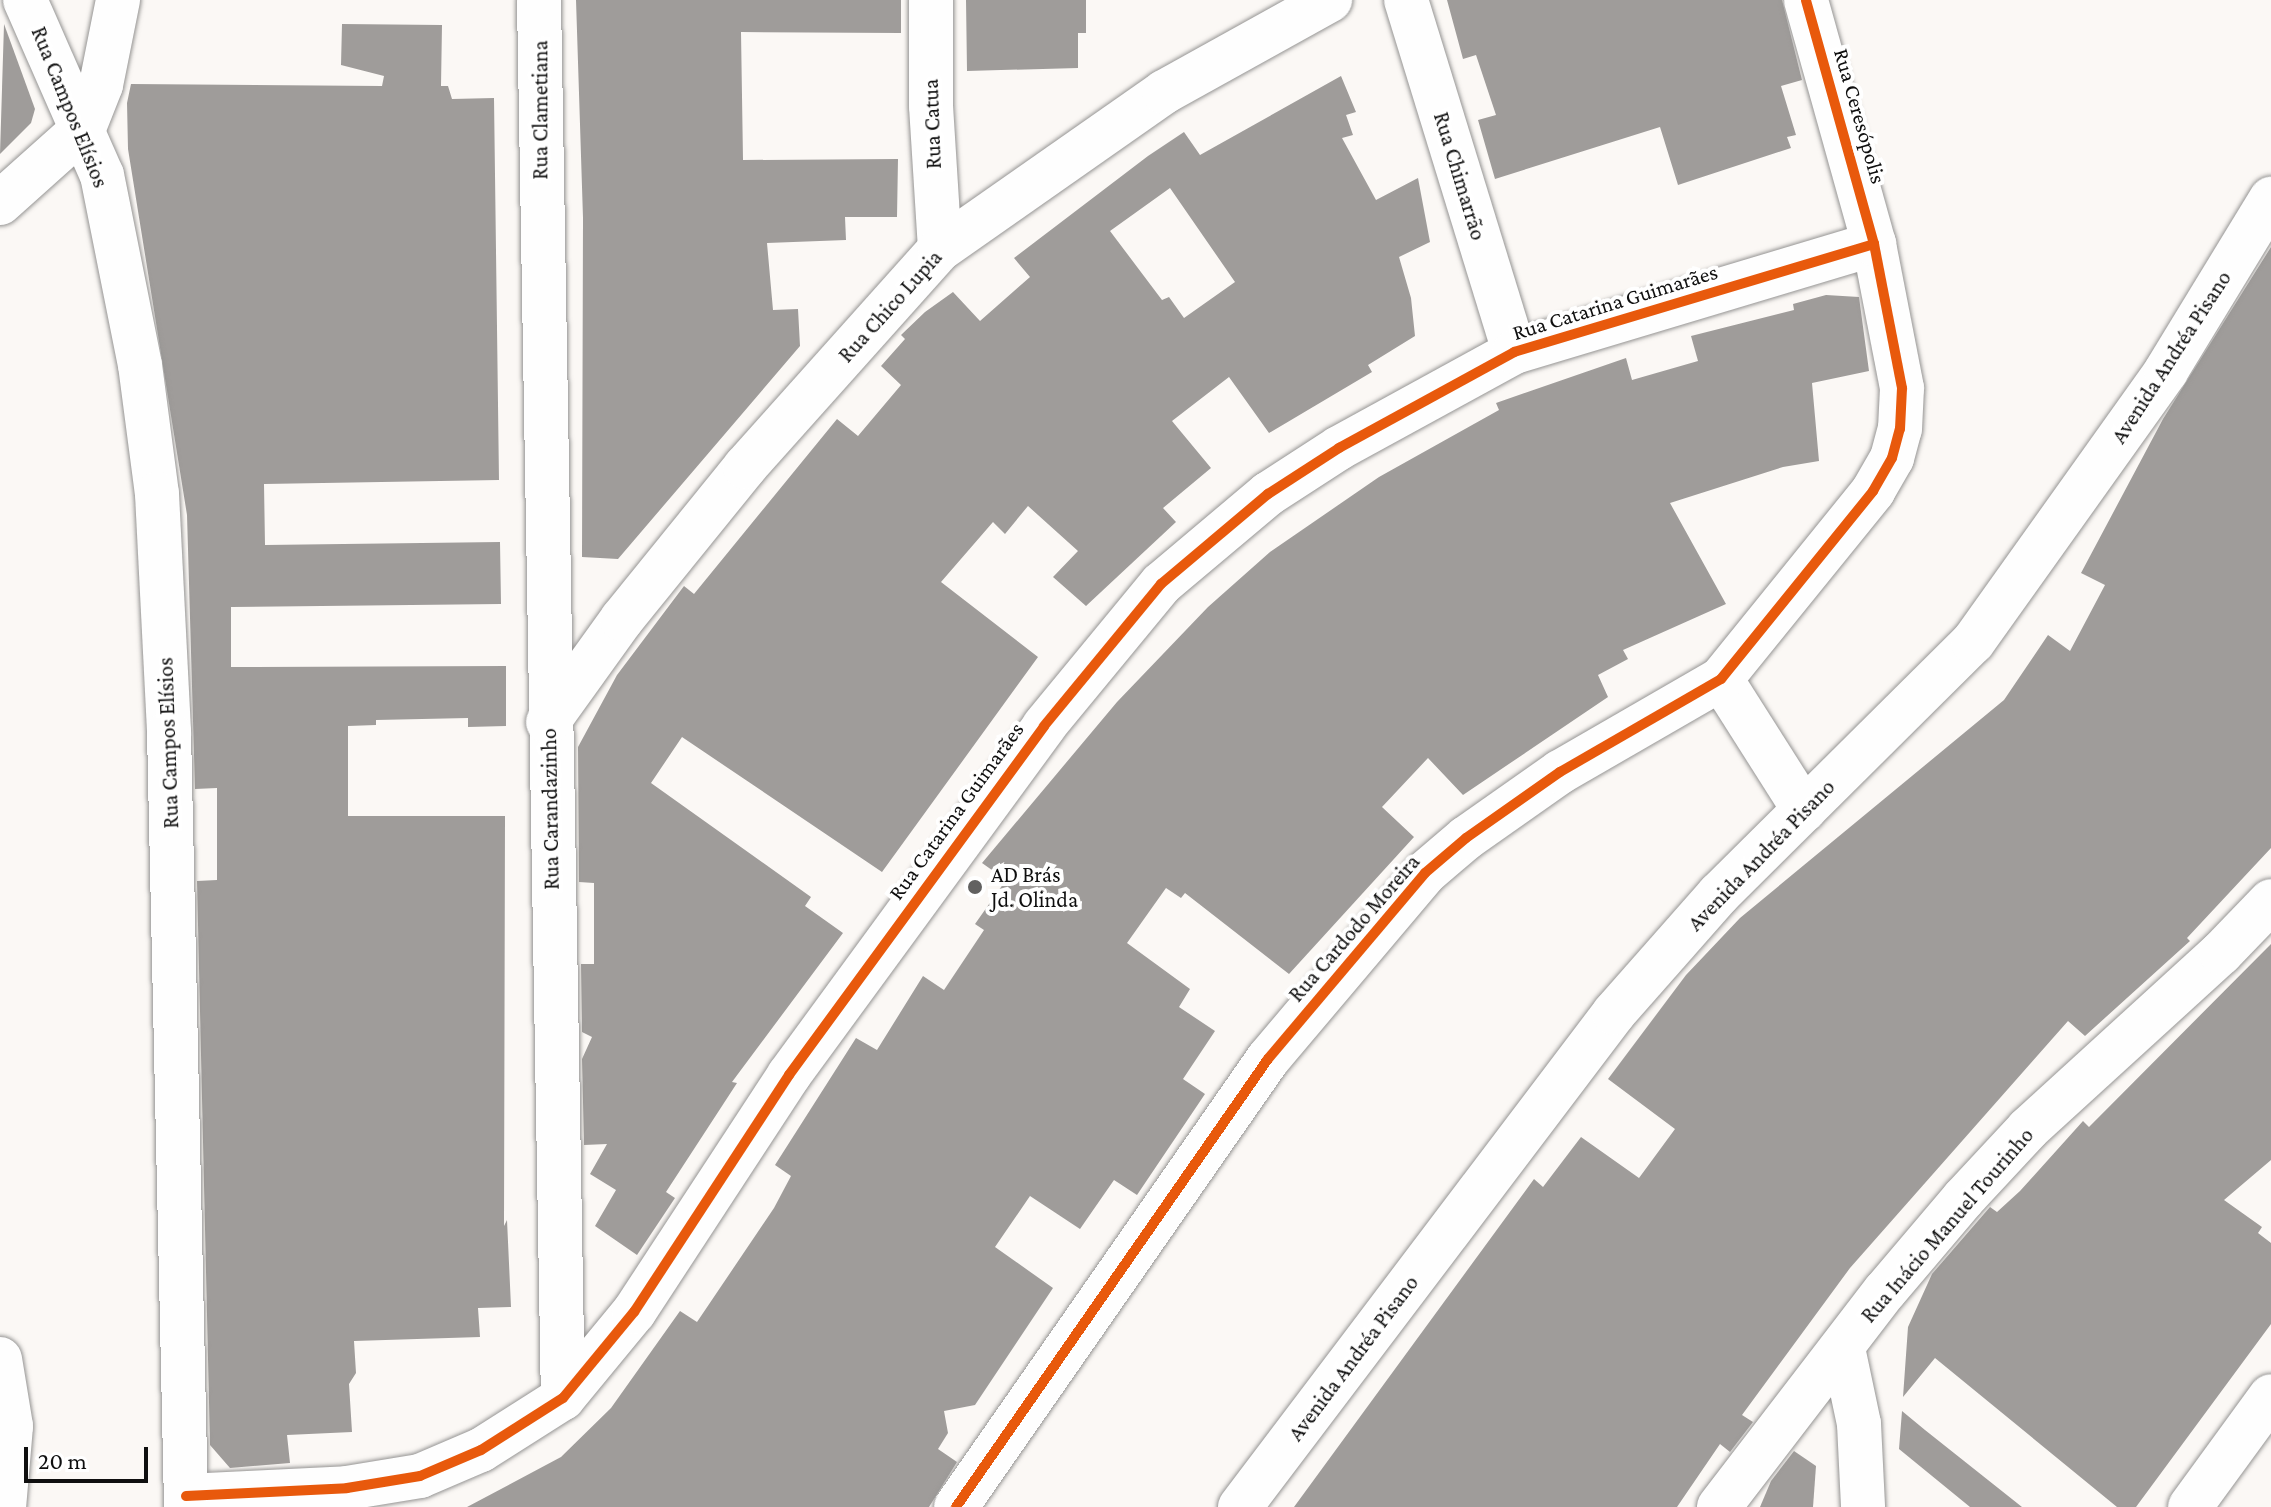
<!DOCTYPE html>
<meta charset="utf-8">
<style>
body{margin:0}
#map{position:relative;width:2271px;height:1507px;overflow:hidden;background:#fbf8f5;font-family:"Crimson Pro",serif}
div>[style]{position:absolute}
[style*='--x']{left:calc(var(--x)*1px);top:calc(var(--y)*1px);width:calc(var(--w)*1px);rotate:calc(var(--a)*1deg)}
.building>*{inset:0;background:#9f9c9a}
.roads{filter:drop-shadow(0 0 2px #959493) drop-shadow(0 0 2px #959493)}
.minor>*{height:44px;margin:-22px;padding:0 22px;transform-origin:22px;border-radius:22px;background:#fefefe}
.cycleway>*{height:10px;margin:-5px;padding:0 5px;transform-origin:5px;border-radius:5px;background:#e8590c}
.dots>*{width:22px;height:22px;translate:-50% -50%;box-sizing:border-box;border:4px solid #fff;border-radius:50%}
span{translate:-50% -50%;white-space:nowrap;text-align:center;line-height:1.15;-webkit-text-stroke:8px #fff;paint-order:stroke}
.street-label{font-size:22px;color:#0f0f0f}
.poi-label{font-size:22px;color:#0f0f0f}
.left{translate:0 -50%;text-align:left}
.scale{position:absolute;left:24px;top:1447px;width:124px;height:36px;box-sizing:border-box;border:4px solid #0f0f0f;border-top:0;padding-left:10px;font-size:24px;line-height:28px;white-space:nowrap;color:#0f0f0f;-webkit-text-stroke:6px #fff;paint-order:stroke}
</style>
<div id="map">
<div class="building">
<div style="clip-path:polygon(576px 0,901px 0,901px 33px,741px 32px,743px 160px,898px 159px,897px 217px,845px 217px,846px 240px,767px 243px,773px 310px,798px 309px,800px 346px,618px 559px,582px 557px,583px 218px)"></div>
<div style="clip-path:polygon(966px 0,1086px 0,1086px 33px,1078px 33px,1078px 68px,967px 71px)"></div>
<div style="clip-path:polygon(1447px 0,1782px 0,1802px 80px,1781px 86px,1796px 135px,1787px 137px,1791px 148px,1678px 185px,1660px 127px,1495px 179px,1478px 120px,1496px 115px,1476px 55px,1463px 59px)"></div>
<div style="clip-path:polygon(4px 24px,35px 109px,31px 123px,0 154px)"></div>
<div style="clip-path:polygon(342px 24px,442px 25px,441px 86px,448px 86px,452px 99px,494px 98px,499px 480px,264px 484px,265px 545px,500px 542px,501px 604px,231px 607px,231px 667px,506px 666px,506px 726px,468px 727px,468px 718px,376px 720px,376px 725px,348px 726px,348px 816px,505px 816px,504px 1226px,507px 1220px,511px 1307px,478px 1308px,480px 1337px,354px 1341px,356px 1373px,349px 1384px,352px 1432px,287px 1435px,290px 1463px,230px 1468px,210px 1445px,197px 881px,217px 880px,217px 788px,195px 789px,187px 515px,128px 149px,127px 103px,131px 84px,382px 86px,384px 76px,341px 65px)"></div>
<div style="clip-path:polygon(evenodd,1341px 76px,1356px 112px,1346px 115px,1353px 135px,1342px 138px,1376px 200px,1418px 178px,1430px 242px,1399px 257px,1411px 298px,1415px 336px,1368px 365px,1372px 372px,1269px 433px,1229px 377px,1172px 421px,1211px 468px,1163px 508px,1176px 522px,1086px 606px,1053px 577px,1078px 551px,1028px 506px,1005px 534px,993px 522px,941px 582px,1038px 657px,882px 872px,682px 737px,651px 783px,811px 897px,805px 906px,843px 933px,732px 1082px,737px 1083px,666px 1192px,675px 1198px,637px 1255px,595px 1226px,616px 1190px,590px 1174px,607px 1144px,584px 1145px,582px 1059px,592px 1037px,582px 1032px,581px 964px,594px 964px,594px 883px,579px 882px,578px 747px,617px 675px,684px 586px,694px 594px,837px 419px,858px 436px,901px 385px,881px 366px,905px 339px,901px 335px,925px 312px,953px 292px,980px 321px,1030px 277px,1014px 258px,1148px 156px,1184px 132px,1200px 155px,1341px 76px,1170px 188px,1235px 282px,1184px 318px,1169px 297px,1162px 300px,1110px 231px,1170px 188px)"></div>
<div style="clip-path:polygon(2271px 247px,2271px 848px,2187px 938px,2190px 941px,2085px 1036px,2068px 1021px,1850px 1268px,1742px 1415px,1753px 1422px,1730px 1452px,1720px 1444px,1677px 1507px,1294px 1507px,1534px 1179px,1543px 1187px,1581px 1137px,1639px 1178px,1675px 1129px,1608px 1079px,1686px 975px,1740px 918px,2004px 700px,2048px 635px,2070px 651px,2105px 585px,2081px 573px,2163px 419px)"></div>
<div style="clip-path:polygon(1826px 295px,1859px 297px,1869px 371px,1812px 383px,1819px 461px,1783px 467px,1670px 503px,1726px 604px,1623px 650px,1628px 659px,1598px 675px,1608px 697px,1463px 795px,1428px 758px,1382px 807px,1414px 837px,1289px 974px,1185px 893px,1181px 898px,1166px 888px,1127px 943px,1190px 989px,1179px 1007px,1215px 1031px,1183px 1079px,1205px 1094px,1137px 1195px,1114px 1180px,1080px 1229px,1030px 1196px,995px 1247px,1053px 1288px,975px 1405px,944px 1411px,948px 1433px,938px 1449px,957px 1462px,929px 1507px,467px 1507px,561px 1457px,611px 1408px,680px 1311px,697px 1322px,774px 1208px,791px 1176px,775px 1165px,856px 1038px,877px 1050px,923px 976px,944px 990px,984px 930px,975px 924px,1006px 880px,982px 863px,1117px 702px,1208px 607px,1270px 552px,1379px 477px,1499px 410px,1496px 403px,1626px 358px,1632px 380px,1698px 361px,1691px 336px,1794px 310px,1793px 304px)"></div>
<div style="clip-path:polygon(2271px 944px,2271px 1160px,2224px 1200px,2262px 1227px,2258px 1233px,2271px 1243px,2271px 1324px,2136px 1507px,2117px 1507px,1935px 1358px,1903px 1397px,1908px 1327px,1932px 1274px,1990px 1207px,1997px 1212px,2020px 1191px,2083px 1121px,2089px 1127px)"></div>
<div style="clip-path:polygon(1902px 1411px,1925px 1430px,2022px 1507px,1970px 1507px,1899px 1449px)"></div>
<div style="clip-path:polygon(1794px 1451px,1816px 1466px,1813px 1507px,1760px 1507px,1771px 1481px)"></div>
</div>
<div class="roads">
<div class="minor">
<div style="--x:25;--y:0;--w:191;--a:66.3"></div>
<div style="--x:102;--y:175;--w:194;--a:78.7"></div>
<div style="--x:140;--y:365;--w:130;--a:82.5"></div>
<div style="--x:157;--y:494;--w:238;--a:87.1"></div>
<div style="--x:169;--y:732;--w:775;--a:88.74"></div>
<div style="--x:539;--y:0;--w:1398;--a:89.02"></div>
<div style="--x:931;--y:0;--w:106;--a:90"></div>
<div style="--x:931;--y:106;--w:143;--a:86.4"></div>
<div style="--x:1406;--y:0;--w:368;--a:72.9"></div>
<div style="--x:0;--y:203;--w:113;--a:-41.8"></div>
<div style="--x:84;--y:128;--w:46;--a:-68.4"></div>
<div style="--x:101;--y:85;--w:87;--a:-78.7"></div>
<div style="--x:1721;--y:679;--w:155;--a:57.6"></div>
<div style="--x:548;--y:722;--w:127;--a:-54.3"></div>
<div style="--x:622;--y:619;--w:196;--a:-51"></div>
<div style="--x:745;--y:467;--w:292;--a:-48.2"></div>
<div style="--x:940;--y:249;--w:274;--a:-35"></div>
<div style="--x:1164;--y:92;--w:190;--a:-29"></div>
<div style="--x:1843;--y:1348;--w:78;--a:78.1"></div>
<div style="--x:1859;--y:1424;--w:83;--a:87.2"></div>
<div style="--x:0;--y:1359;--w:68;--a:80.7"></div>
<div style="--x:11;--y:1426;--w:81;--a:94.9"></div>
<div style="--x:186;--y:1496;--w:161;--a:-2.8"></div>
<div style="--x:347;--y:1488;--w:74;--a:-9.3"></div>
<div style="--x:420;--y:1476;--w:66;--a:-23.1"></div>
<div style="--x:481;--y:1450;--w:97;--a:-32.4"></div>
<div style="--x:563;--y:1398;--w:112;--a:-50.5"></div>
<div style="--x:634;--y:1312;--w:283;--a:-56.8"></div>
<div style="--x:789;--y:1075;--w:432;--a:-53.8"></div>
<div style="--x:1044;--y:726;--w:184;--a:-50.5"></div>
<div style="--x:1161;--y:584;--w:140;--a:-40.1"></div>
<div style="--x:1268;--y:494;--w:85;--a:-32.9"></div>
<div style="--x:1339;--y:448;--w:200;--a:-28.7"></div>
<div style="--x:1514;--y:352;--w:376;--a:-16.7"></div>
<div style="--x:956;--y:1507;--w:546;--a:-55.15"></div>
<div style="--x:1268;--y:1059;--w:243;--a:-49.8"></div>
<div style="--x:1425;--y:873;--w:54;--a:-40.5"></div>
<div style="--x:1466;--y:838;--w:115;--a:-35.1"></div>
<div style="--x:1560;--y:772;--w:186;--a:-30"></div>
<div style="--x:1721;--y:679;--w:242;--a:-51"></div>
<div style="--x:1873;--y:491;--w:38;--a:-60"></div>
<div style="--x:1892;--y:458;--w:30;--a:-75"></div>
<div style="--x:1900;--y:429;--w:41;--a:-87.2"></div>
<div style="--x:1902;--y:388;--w:147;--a:-101"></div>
<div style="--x:1874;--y:244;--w:253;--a:-105.6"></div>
<div style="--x:1240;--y:1507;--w:620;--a:-52.87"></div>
<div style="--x:1614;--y:1013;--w:159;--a:-48.6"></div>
<div style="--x:1719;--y:894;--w:358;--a:-44.8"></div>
<div style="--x:1973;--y:642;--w:333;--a:-54.5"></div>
<div style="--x:2166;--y:371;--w:202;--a:-58.6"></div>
<div style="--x:1719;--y:1507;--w:272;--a:-52.5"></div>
<div style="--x:1885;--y:1291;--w:121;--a:-49.7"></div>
<div style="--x:1963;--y:1199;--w:96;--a:-47.1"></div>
<div style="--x:2028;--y:1129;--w:261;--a:-42.4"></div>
<div style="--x:2221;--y:953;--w:72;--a:-46.1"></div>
<div style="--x:2190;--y:1507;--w:137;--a:-53.9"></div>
</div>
</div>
<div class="cycleway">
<div style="--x:186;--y:1496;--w:161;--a:-2.8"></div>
<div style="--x:347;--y:1488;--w:74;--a:-9.3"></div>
<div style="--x:420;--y:1476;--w:66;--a:-23.1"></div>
<div style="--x:481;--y:1450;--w:97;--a:-32.4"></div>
<div style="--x:563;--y:1398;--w:112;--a:-50.5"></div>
<div style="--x:634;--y:1312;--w:283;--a:-56.8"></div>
<div style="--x:789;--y:1075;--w:432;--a:-53.8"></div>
<div style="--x:1044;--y:726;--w:184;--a:-50.5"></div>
<div style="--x:1161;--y:584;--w:140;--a:-40.1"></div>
<div style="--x:1268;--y:494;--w:85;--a:-32.9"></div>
<div style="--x:1339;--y:448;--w:200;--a:-28.7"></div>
<div style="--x:1514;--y:352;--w:376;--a:-16.7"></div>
<div style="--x:956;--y:1507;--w:546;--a:-55.15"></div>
<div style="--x:1268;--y:1059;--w:243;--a:-49.8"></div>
<div style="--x:1425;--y:873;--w:54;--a:-40.5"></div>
<div style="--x:1466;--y:838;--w:115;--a:-35.1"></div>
<div style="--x:1560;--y:772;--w:186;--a:-30"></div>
<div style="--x:1721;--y:679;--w:242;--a:-51"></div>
<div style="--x:1873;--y:491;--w:38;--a:-60"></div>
<div style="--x:1892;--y:458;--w:30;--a:-75"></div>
<div style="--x:1900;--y:429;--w:41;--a:-87.2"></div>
<div style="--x:1902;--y:388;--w:147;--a:-101"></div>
<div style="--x:1874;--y:244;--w:253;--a:-105.6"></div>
</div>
<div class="dots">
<div style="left:975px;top:887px;background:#626160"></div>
</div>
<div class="street-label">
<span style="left:70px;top:107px;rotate:68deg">Rua Campos Elísios</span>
<span style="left:540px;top:110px;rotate:-90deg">Rua Clametiana</span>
<span style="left:1860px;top:116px;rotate:74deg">Rua Ceresópolis</span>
<span style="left:932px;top:124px;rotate:-92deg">Rua Catua</span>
<span style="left:1460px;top:176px;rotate:73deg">Rua Chimarrão</span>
<span style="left:1615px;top:302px;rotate:-17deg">Rua Catarina Guimarães</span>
<span style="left:890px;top:306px;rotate:-48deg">Rua Chico Lupia</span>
<span style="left:2171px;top:357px;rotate:-57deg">Avenida Andréa Pisano</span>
<span style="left:168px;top:743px;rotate:-92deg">Rua Campos Elísios</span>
<span style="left:550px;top:809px;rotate:-91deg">Rua Carandazinho</span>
<span style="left:956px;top:811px;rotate:-54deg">Rua Catarina Guimarães</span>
<span style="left:1761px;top:855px;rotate:-46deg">Avenida Andréa Pisano</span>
<span style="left:1354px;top:928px;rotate:-49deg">Rua Cardodo Moreira</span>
<span style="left:1947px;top:1225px;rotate:-49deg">Rua Inácio Manuel Tourinho</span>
<span style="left:1353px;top:1358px;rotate:-53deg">Avenida Andréa Pisano</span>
</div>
<div class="poi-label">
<span class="left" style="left:991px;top:887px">AD Brás<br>Jd. Olinda</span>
</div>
<div class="scale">20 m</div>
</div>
